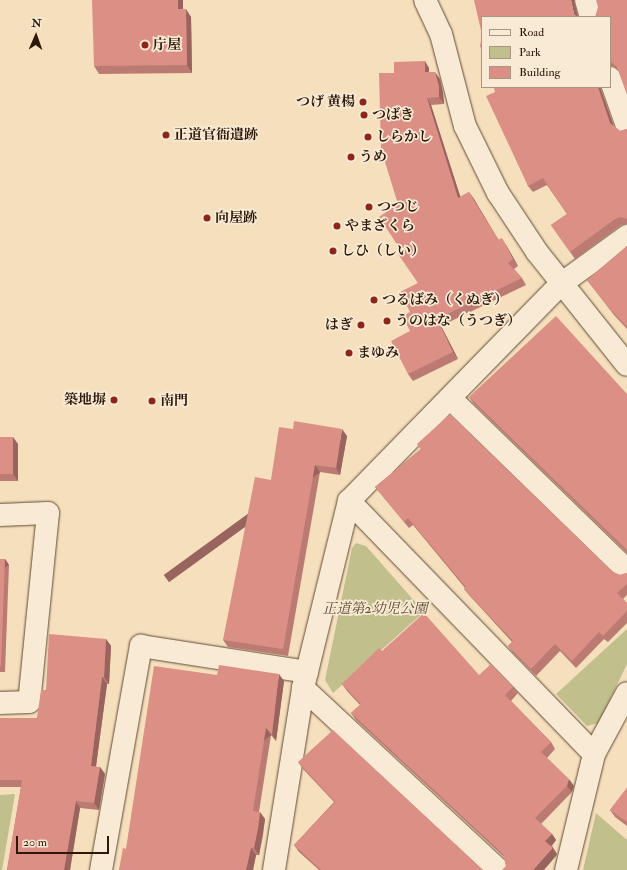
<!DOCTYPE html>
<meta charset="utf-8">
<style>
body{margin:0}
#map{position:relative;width:627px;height:870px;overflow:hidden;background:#f5dfbd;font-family:"IM FELL Double Pica","Noto Serif JP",serif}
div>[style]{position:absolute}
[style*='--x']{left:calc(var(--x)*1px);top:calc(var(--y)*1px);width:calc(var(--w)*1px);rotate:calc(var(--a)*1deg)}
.green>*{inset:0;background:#c1c08d}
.roads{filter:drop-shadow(0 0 1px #604a35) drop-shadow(0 0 1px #604a35)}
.minor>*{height:22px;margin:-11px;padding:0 11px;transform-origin:11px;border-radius:11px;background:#f8ead4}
.wall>*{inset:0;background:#bc7b72}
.shaded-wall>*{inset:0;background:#99645d;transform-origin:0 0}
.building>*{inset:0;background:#db8f85;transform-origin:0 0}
.dots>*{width:11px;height:11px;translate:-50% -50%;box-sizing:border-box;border:2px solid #f8ead4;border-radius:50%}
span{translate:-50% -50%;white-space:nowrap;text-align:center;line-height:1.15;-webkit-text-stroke:3.5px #f8ead4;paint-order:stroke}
.poi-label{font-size:14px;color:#2e1808;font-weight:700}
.left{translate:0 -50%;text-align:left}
.right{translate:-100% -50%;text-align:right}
.park-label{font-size:14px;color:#5a4a30;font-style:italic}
.legend{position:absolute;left:481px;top:16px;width:130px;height:72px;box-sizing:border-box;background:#f8ead4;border:1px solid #a79682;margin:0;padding:5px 7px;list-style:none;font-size:12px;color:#2e1808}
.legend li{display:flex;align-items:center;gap:8px;height:20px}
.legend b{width:20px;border:1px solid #a79682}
.north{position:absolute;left:16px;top:16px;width:40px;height:40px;-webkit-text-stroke:3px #f8ead4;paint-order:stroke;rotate:2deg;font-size:11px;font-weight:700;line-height:16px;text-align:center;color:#2e1808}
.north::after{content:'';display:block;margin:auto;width:14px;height:18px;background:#2e1808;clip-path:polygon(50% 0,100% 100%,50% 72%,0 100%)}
.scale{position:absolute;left:16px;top:836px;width:93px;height:18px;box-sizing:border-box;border:2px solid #2e1808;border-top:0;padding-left:5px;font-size:12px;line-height:14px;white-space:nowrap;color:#2e1808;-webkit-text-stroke:3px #f8ead4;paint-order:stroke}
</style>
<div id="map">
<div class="green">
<div style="clip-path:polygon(356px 543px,366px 546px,424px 612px,333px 693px,325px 680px,352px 548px)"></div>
<div style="clip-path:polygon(627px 629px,627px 664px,599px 723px,587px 726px,556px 694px)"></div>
<div style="clip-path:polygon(15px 794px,2px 870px,0 870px,0 795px)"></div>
<div style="clip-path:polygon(596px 813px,627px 840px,627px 870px,583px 870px)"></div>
</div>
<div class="roads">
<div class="minor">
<div style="--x:425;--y:0;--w:38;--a:65"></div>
<div style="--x:441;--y:34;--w:95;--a:75.4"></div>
<div style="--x:465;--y:126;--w:75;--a:63.8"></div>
<div style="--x:498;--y:193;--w:71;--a:56.5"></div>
<div style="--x:537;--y:252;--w:144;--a:51.5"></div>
<div style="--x:586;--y:0;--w:18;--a:74"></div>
<div style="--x:610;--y:78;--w:51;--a:70.5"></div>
<div style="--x:451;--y:399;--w:245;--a:44.2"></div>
<div style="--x:349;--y:501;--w:352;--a:45.9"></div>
<div style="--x:0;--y:515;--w:48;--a:-2.4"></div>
<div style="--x:48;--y:513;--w:190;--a:95.7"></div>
<div style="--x:29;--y:702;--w:29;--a:178"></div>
<div style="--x:303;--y:688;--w:267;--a:42.9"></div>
<div style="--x:101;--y:870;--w:228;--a:-79.9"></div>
<div style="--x:141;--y:646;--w:168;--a:8.9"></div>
<div style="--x:274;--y:870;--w:184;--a:-80.9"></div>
<div style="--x:303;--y:688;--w:193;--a:-76.2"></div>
<div style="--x:349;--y:501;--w:303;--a:-45.7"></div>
<div style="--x:561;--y:284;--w:82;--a:-36"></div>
<div style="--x:566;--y:870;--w:119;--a:-76.4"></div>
<div style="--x:594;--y:754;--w:69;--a:-61.6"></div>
</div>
</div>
<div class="wall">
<div style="clip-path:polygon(183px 9px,191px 17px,192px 73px,99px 74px,94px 66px)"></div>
<div style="clip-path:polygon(610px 17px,618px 71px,613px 66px,610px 66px)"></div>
<div style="clip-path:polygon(429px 68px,429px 72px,440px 79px,443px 93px,444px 104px,431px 105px,460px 197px,469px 192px,474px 199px,498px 239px,506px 245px,518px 266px,514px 269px,522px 278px,526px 285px,441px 326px,458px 359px,413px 381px,408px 374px,410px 331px,410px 312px,418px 283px,402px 252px,398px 204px,394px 73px)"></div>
<div style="clip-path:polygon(494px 87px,600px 87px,614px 126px,620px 131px,627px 129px,627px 224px,626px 224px,620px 226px,575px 259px,551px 225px,567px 214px,547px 185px,533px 192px,528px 186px)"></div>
<div style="clip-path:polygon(627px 246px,627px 329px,614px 315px,587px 280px)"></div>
<div style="clip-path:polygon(627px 394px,627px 553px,474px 404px,469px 397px)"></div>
<div style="clip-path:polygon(347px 436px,340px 475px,320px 472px,288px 656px,228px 647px,223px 640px,271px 480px)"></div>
<div style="clip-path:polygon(0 437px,18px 444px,18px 481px,0 481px)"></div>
<div style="clip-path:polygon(417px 444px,613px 572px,620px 575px,627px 573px,627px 595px,623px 599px,627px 603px,627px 623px,608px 642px,604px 639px,576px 668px,560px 651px,536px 676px,513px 653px,508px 646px,512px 642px,469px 595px,464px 589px,465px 588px,413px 525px,409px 528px,380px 493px,375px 487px,421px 449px)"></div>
<div style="clip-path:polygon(0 559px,5px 559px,9px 565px,5px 672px,0 672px)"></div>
<div style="clip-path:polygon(106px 639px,111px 646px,109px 684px,107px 684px,96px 767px,100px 767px,105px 774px,99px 810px,80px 808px,70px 870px,7px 870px,21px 787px,0 787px,0 718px,37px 718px,46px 690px)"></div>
<div style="clip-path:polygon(382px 651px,479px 675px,513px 687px,518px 693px,511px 701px,551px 742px,555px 749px,547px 758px,574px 786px,572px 792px,541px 824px,552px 834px,556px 840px,552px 846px,557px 854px,556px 856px,506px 866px,504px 857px,356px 720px,351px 713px,360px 705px,347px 691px,342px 684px)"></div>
<div style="clip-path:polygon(217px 675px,284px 681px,276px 741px,271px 735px,259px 812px,265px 819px,263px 836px,259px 855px,256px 855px,253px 870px,119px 870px,126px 849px)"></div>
<div style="clip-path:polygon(298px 762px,483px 870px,319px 870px,299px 852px,294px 845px,334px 802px,303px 769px)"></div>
<div style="clip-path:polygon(627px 788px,627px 826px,615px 817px,610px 810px)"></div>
</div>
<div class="shaded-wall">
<div style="clip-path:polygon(178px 0,183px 0,183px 17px,178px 9px)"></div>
<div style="clip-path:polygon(571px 0,574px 0,578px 17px,576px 17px,574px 14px)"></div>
<div style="clip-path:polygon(186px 9px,191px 17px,192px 73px,187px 65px)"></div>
<div style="clip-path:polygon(425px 61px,429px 68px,429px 79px,425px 72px)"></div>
<div style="clip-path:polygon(435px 72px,440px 79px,443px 93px,444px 104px,439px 97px)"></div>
<div style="clip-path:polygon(598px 87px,600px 87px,615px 130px,610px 123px)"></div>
<div style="clip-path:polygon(427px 98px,431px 105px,463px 205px,458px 198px)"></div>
<div style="clip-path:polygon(469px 192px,474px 199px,502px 247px,498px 240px)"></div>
<div style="clip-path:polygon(502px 238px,518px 266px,513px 259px)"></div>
<div style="clip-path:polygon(437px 319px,441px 326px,458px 359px,453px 352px)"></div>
<div style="clip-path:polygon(342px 429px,347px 436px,340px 475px,336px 468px)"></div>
<div style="clip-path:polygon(13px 437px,18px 444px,18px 481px,13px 474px)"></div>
<div style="left:315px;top:465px;width:9px;height:187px;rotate:54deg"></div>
<div style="left:5px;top:559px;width:7px;height:107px;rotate:56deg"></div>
<div style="clip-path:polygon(106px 639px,111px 646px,109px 684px,104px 677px)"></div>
<div style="clip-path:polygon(279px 674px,284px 681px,276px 741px,272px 734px)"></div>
<div style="clip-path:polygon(102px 677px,107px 684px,95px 773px,91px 766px)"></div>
<div style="left:266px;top:728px;width:9px;height:84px;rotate:54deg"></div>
<div style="clip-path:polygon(100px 767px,105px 774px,99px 810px,94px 803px)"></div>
<div style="clip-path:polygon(569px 779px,574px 786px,572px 792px,567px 786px)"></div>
<div style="clip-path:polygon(76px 801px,80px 808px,70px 870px,64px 870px)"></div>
<div style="clip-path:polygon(260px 812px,265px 819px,259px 855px,254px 848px)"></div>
<div style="clip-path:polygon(552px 834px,556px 840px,550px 847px,545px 841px)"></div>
<div style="clip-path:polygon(552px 847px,557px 854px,556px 856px,544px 870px,533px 870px)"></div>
<div style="clip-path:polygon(251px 848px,256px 855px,253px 870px,246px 870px)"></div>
</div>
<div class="building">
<div style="clip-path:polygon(92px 0,178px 0,178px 9px,186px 9px,187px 65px,94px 66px)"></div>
<div style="clip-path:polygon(474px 0,571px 0,574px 14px,578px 17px,482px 17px,482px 51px,480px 46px,482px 35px)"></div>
<div style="clip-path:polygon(596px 0,627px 0,627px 95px,617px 67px,610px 61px,610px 17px,595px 17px,598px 7px)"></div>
<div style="clip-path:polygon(425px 61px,425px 72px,435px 72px,439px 86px,439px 97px,427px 98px,458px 198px,469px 192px,498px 240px,502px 238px,513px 259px,508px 263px,522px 278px,437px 319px,453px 352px,408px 374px,391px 341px,410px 331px,403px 316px,410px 312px,400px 292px,418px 283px,398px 254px,402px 252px,379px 217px,398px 204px,381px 149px,379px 73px,394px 73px,394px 62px)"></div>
<div style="clip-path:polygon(494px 87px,598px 87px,610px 123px,620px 131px,627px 129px,627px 219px,621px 217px,615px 219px,570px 252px,551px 225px,567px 214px,543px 178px,528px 186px,486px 96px,495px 92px)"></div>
<div style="clip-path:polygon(627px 246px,627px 327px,609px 308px,587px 280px)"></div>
<div style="clip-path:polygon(556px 316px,627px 394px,627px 550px,469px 397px)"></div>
<div style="clip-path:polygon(450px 414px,613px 572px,620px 575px,627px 573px,627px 584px,617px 593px,627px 603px,627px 611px,603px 636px,599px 632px,572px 661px,555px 644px,531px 669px,508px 646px,513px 641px,464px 589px,466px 587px,408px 518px,404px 522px,375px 487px,421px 449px,417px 444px)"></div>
<div style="clip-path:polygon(294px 421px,342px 429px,336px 468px,315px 465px,283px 649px,223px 640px,255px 477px,271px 480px,279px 427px,293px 429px)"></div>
<div style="left:0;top:437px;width:13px;height:37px"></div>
<div style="clip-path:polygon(0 559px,5px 559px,1px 666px,0 666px)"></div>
<div style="clip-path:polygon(424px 613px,479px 675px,491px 664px,513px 687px,505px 695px,551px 742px,541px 752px,569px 779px,567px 786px,535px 818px,552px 834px,545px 841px,552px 847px,552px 849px,533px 870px,502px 870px,506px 866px,503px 854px,351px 713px,361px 704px,342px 684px,379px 648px,382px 651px)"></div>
<div style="clip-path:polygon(49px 634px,106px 639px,104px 677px,102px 677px,91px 766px,100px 767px,94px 803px,76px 801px,64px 870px,7px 870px,22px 780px,0 780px,0 718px,37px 718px,41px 690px,46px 690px)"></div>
<div style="clip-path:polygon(219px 665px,279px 674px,272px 734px,266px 728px,253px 811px,260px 812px,258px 829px,254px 848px,251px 848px,246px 870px,119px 870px,123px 848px,126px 849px,154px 666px,217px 675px)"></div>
<div style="clip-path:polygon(333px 730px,483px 870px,321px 870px,294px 845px,335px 802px,298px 762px)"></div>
<div style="clip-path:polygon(627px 788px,627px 822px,610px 810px)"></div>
</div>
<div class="dots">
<div style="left:145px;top:45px;background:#8f2418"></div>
<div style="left:363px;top:102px;background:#8f2418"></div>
<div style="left:364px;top:115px;background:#8f2418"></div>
<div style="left:166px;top:135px;background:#8f2418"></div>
<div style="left:368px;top:137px;background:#8f2418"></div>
<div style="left:351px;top:157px;background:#8f2418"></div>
<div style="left:369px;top:207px;background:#8f2418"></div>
<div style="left:207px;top:218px;background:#8f2418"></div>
<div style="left:337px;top:226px;background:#8f2418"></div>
<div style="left:333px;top:251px;background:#8f2418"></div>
<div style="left:374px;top:300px;background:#8f2418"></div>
<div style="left:387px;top:321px;background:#8f2418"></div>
<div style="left:361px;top:325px;background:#8f2418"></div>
<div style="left:349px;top:353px;background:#8f2418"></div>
<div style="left:114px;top:400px;background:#8f2418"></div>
<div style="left:152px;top:401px;background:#8f2418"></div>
</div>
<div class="poi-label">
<span class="left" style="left:153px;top:45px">庁屋</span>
<span class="right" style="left:355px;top:102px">つげ 黄楊</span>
<span class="left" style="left:372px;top:115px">つばき</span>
<span class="left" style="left:174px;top:135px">正道官衙遺跡</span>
<span class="left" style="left:376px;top:137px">しらかし</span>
<span class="left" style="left:359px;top:157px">うめ</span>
<span class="left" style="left:377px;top:207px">つつじ</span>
<span class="left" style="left:215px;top:218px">向屋跡</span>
<span class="left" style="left:345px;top:226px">やまざくら</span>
<span class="left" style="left:341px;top:251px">しひ（しい）</span>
<span class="left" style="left:382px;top:300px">つるばみ（くぬぎ）</span>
<span class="left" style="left:395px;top:321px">うのはな（うつぎ）</span>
<span class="right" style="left:353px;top:325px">はぎ</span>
<span class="left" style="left:357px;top:353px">まゆみ</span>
<span class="right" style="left:106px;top:400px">築地塀</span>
<span class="left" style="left:160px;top:401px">南門</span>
</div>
<div class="park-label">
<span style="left:375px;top:609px">正道第2幼児公園</span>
</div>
<ul class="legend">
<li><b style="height:5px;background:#f8ead4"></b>Road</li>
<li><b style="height:11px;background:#c1c08d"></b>Park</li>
<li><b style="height:11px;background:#db8f85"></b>Building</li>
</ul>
<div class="north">N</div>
<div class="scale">20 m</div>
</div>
